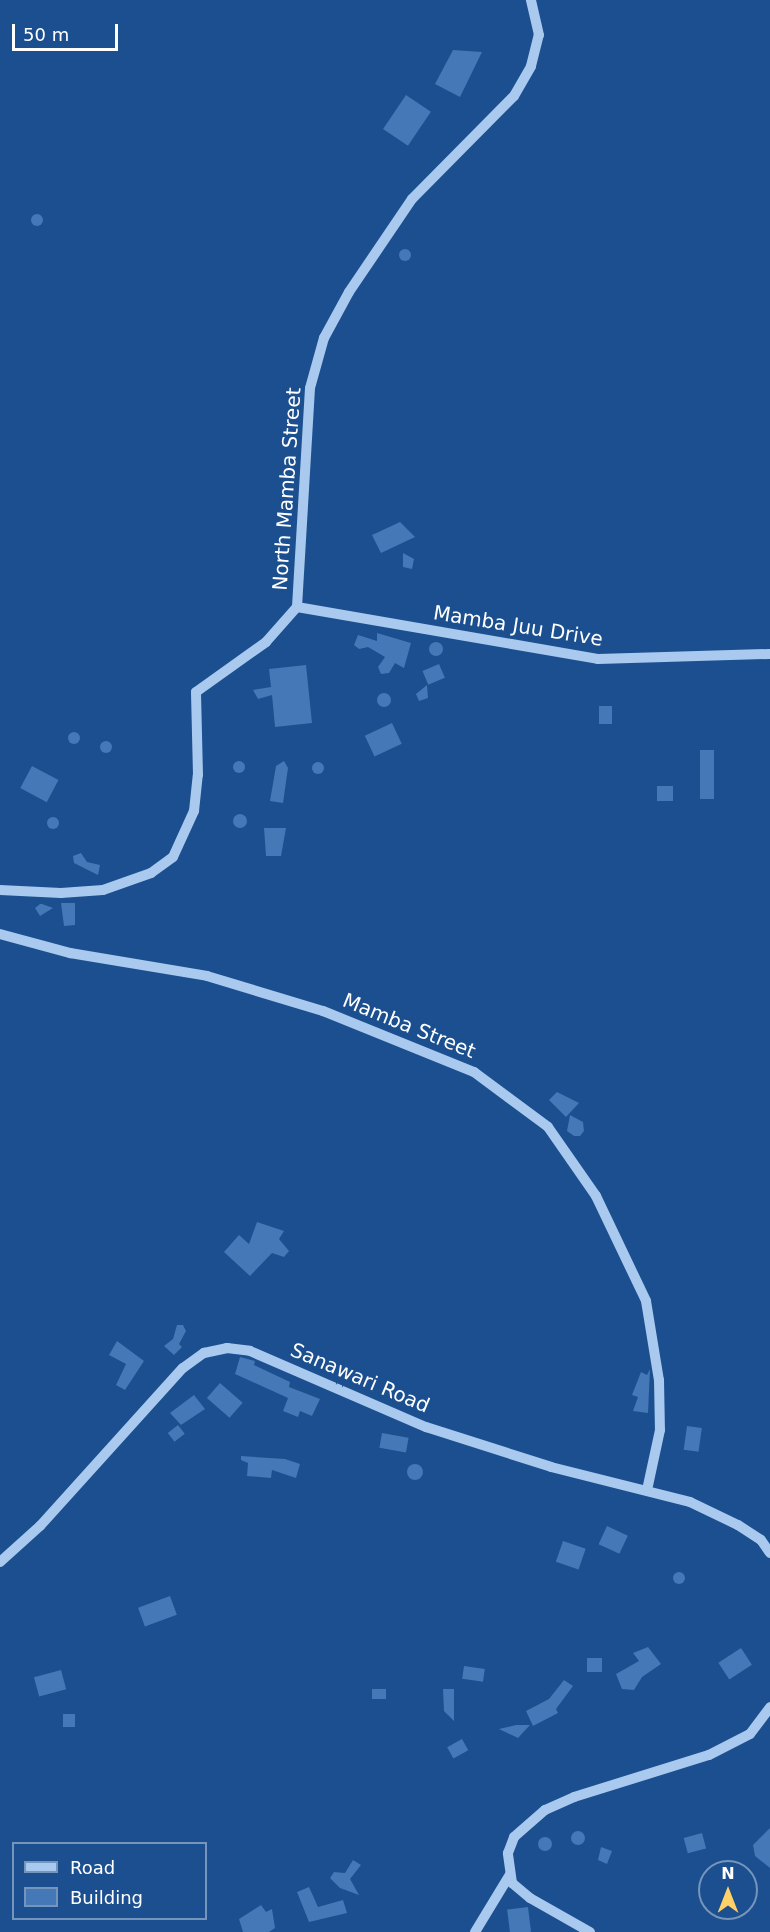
<!DOCTYPE html>
<style>
body{margin:0}
#map{position:relative;width:770px;height:1932px;overflow:hidden;background:#1b4f8f;font-family:"DejaVu Sans",sans-serif}
div>[style]{position:absolute}
[style*='--x']{left:calc(var(--x)*1px);top:calc(var(--y)*1px);width:calc(var(--w)*1px);rotate:calc(var(--a)*1deg)}
.building>*{inset:0;background:#4478b7;transform-origin:0 0}
.round{border-radius:50%}
.minor>*{height:10px;margin:-5px;padding:0 5px;transform-origin:5px;border-radius:5px;background:#a9c9ee}
span{translate:-50% -50%;white-space:nowrap;text-align:center;line-height:1.15;-webkit-text-stroke:6px #1b4f8f;paint-order:stroke}
.street-label{font-size:20px;color:#fff}
.legend{position:absolute;left:12px;top:1842px;width:195px;height:78px;box-sizing:border-box;background:#1b4f8f;border:2px solid #7695bc;margin:0;padding:8px 10px;list-style:none;font-size:18px;color:#fff}
.legend li{display:flex;align-items:center;gap:12px;height:30px}
.legend b{width:30px;border:2px solid #7695bc}
.north{position:absolute;left:698px;top:1860px;width:60px;height:60px;box-sizing:border-box;background:#1b4f8f;border:2px solid #7695bc;border-radius:50%;rotate:0deg;font-size:16px;font-weight:700;line-height:24px;text-align:center;color:#fff}
.north::after{content:'';display:block;margin:auto;width:21px;height:27px;background:#ffd166;clip-path:polygon(50% 0,100% 100%,50% 72%,0 100%)}
.scale{position:absolute;left:12px;top:24px;width:106px;height:27px;box-sizing:border-box;border:3px solid #fff;border-top:0;padding-left:8px;font-size:18px;line-height:21px;white-space:nowrap;color:#fff;-webkit-text-stroke:4px #1b4f8f;paint-order:stroke}
</style>
<div id="map">
<div class="building">
<div style="clip-path:polygon(453px 50px,482px 52px,460px 97px,435px 84px)"></div>
<div style="left:406px;top:95px;width:30px;height:41px;rotate:34deg"></div>
<div class="round" style="left:31px;top:214px;width:12px;height:12px"></div>
<div class="round" style="left:399px;top:249px;width:12px;height:12px"></div>
<div style="clip-path:polygon(400px 522px,415px 537px,381px 553px,372px 535px)"></div>
<div style="clip-path:polygon(403px 553px,414px 559px,412px 569px,403px 567px)"></div>
<div style="clip-path:polygon(377px 633px,411px 643px,404px 668px,395px 663px,389px 673px,381px 674px,378px 667px,385px 657px,368px 647px,359px 649px,354px 645px,358px 635px,377px 641px)"></div>
<div class="round" style="left:429px;top:642px;width:14px;height:14px"></div>
<div style="left:439px;top:664px;width:15px;height:18px;rotate:67deg"></div>
<div style="clip-path:polygon(306px 665px,312px 723px,275px 727px,272px 695px,258px 699px,253px 690px,271px 687px,269px 669px)"></div>
<div style="clip-path:polygon(427px 685px,428px 698px,419px 701px,416px 694px)"></div>
<div class="round" style="left:377px;top:693px;width:14px;height:14px"></div>
<div style="left:599px;top:706px;width:13px;height:18px"></div>
<div style="left:392px;top:723px;width:23px;height:30px;rotate:65deg"></div>
<div class="round" style="left:68px;top:732px;width:12px;height:12px"></div>
<div class="round" style="left:100px;top:741px;width:12px;height:12px"></div>
<div style="left:700px;top:750px;width:14px;height:49px"></div>
<div class="round" style="left:233px;top:761px;width:12px;height:12px"></div>
<div style="clip-path:polygon(284px 761px,288px 768px,283px 803px,270px 801px,276px 766px)"></div>
<div class="round" style="left:312px;top:762px;width:12px;height:12px"></div>
<div style="left:32px;top:766px;width:30px;height:25px;rotate:28deg"></div>
<div style="left:673px;top:786px;width:15px;height:16px;rotate:90deg"></div>
<div class="round" style="left:233px;top:814px;width:14px;height:14px"></div>
<div class="round" style="left:47px;top:817px;width:12px;height:12px"></div>
<div style="clip-path:polygon(264px 828px,286px 828px,281px 856px,266px 856px)"></div>
<div style="clip-path:polygon(81px 853px,87px 862px,100px 865px,98px 875px,74px 863px,73px 856px)"></div>
<div style="clip-path:polygon(61px 903px,75px 903px,75px 925px,64px 926px)"></div>
<div style="clip-path:polygon(40px 904px,42px 904px,53px 908px,40px 916px,35px 908px)"></div>
<div style="clip-path:polygon(557px 1092px,579px 1103px,566px 1117px,549px 1100px)"></div>
<div style="clip-path:polygon(570px 1115px,583px 1122px,584px 1131px,580px 1136px,574px 1136px,567px 1131px)"></div>
<div style="clip-path:polygon(257px 1222px,284px 1231px,279px 1239px,289px 1251px,284px 1257px,272px 1253px,250px 1276px,224px 1252px,239px 1235px,249px 1244px)"></div>
<div style="clip-path:polygon(177px 1325px,183px 1325px,186px 1331px,179px 1344px,182px 1347px,174px 1355px,164px 1346px,173px 1339px)"></div>
<div style="clip-path:polygon(117px 1341px,144px 1361px,125px 1390px,116px 1385px,126px 1364px,109px 1355px)"></div>
<div style="clip-path:polygon(240px 1357px,255px 1361px,254px 1365px,290px 1382px,289px 1387px,320px 1399px,312px 1416px,300px 1411px,298px 1417px,283px 1411px,288px 1398px,235px 1374px)"></div>
<div style="clip-path:polygon(650px 1369px,648px 1413px,633px 1411px,638px 1397px,632px 1395px,641px 1372px,647px 1375px)"></div>
<div style="left:220px;top:1383px;width:30px;height:20px;rotate:41deg"></div>
<div style="clip-path:polygon(194px 1395px,205px 1409px,181px 1425px,170px 1413px)"></div>
<div style="left:178px;top:1425px;width:11px;height:13px;rotate:52deg"></div>
<div style="left:687px;top:1426px;width:15px;height:24px;rotate:8deg"></div>
<div style="left:382px;top:1433px;width:27px;height:15px;rotate:10deg"></div>
<div style="clip-path:polygon(241px 1456px,285px 1459px,300px 1464px,296px 1478px,272px 1470px,271px 1478px,247px 1476px,248px 1463px,241px 1460px)"></div>
<div class="round" style="left:407px;top:1464px;width:16px;height:16px"></div>
<div style="left:607px;top:1526px;width:23px;height:20px;rotate:25deg"></div>
<div style="left:563px;top:1541px;width:24px;height:22px;rotate:19deg"></div>
<div class="round" style="left:673px;top:1572px;width:12px;height:12px"></div>
<div style="left:170px;top:1596px;width:20px;height:34px;rotate:70deg"></div>
<div style="clip-path:polygon(648px 1647px,661px 1664px,642px 1677px,634px 1690px,622px 1689px,616px 1674px,639px 1661px,633px 1653px)"></div>
<div style="left:741px;top:1648px;width:20px;height:27px;rotate:57deg"></div>
<div style="left:587px;top:1658px;width:15px;height:14px"></div>
<div style="left:464px;top:1666px;width:21px;height:13px;rotate:8deg"></div>
<div style="left:61px;top:1670px;width:20px;height:28px;rotate:75deg"></div>
<div style="clip-path:polygon(564px 1680px,573px 1686px,556px 1709px,558px 1713px,533px 1726px,526px 1711px,549px 1699px)"></div>
<div style="left:372px;top:1689px;width:14px;height:10px"></div>
<div style="clip-path:polygon(443px 1689px,454px 1689px,454px 1721px,444px 1711px)"></div>
<div style="left:63px;top:1714px;width:12px;height:13px"></div>
<div style="clip-path:polygon(516px 1725px,530px 1725px,518px 1738px,499px 1729px)"></div>
<div style="left:462px;top:1739px;width:13px;height:17px;rotate:61deg"></div>
<div style="clip-path:polygon(770px 1828px,770px 1868px,755px 1856px,753px 1845px)"></div>
<div class="round" style="left:571px;top:1831px;width:14px;height:14px"></div>
<div style="left:702px;top:1833px;width:16px;height:19px;rotate:75deg"></div>
<div class="round" style="left:538px;top:1837px;width:14px;height:14px"></div>
<div style="clip-path:polygon(601px 1847px,612px 1851px,607px 1864px,598px 1860px)"></div>
<div style="clip-path:polygon(353px 1860px,361px 1865px,350px 1879px,359px 1895px,340px 1888px,330px 1878px,334px 1872px,345px 1873px)"></div>
<div style="clip-path:polygon(309px 1887px,318px 1907px,343px 1900px,347px 1913px,309px 1922px,297px 1892px)"></div>
<div style="clip-path:polygon(261px 1905px,266px 1912px,272px 1909px,275px 1928px,269px 1932px,243px 1932px,239px 1919px)"></div>
<div style="left:528px;top:1907px;width:25px;height:21px;rotate:83deg"></div>
</div>
<div class="minor">
<div style="--x:297;--y:607;--w:305;--a:9.8"></div>
<div style="--x:598;--y:659;--w:172;--a:-1.7"></div>
<div style="--x:0;--y:890;--w:61;--a:2.8"></div>
<div style="--x:61;--y:893;--w:42;--a:-4.1"></div>
<div style="--x:103;--y:890;--w:51;--a:-19.5"></div>
<div style="--x:151;--y:873;--w:27;--a:-36"></div>
<div style="--x:173;--y:857;--w:51;--a:-65.5"></div>
<div style="--x:194;--y:811;--w:36;--a:-84"></div>
<div style="--x:198;--y:775;--w:83;--a:-91.4"></div>
<div style="--x:196;--y:692;--w:86;--a:-35.5"></div>
<div style="--x:266;--y:642;--w:47;--a:-48.5"></div>
<div style="--x:297;--y:607;--w:219;--a:-86.6"></div>
<div style="--x:310;--y:388;--w:52;--a:-74.4"></div>
<div style="--x:324;--y:338;--w:52;--a:-61.5"></div>
<div style="--x:349;--y:292;--w:112;--a:-55.9"></div>
<div style="--x:412;--y:199;--w:145;--a:-45.3"></div>
<div style="--x:514;--y:96;--w:34;--a:-60"></div>
<div style="--x:531;--y:66;--w:32;--a:-76"></div>
<div style="--x:539;--y:35;--w:36;--a:-103"></div>
<div style="--x:0;--y:934;--w:73;--a:15.2"></div>
<div style="--x:70;--y:953;--w:139;--a:9.5"></div>
<div style="--x:207;--y:976;--w:121;--a:16.8"></div>
<div style="--x:323;--y:1011;--w:163;--a:22"></div>
<div style="--x:474;--y:1072;--w:92;--a:36.6"></div>
<div style="--x:548;--y:1127;--w:84;--a:55.2"></div>
<div style="--x:596;--y:1196;--w:116;--a:64.5"></div>
<div style="--x:646;--y:1301;--w:80;--a:80.7"></div>
<div style="--x:659;--y:1380;--w:50;--a:88.9"></div>
<div style="--x:660;--y:1430;--w:61;--a:102.2"></div>
<div style="--x:0;--y:1562;--w:54;--a:-42"></div>
<div style="--x:40;--y:1526;--w:213;--a:-47.9"></div>
<div style="--x:183;--y:1368;--w:26;--a:-36"></div>
<div style="--x:204;--y:1353;--w:24;--a:-12"></div>
<div style="--x:227;--y:1348;--w:23;--a:7"></div>
<div style="--x:250;--y:1351;--w:192;--a:23.4"></div>
<div style="--x:426;--y:1427;--w:131;--a:17.7"></div>
<div style="--x:551;--y:1467;--w:143;--a:14.1"></div>
<div style="--x:690;--y:1502;--w:53;--a:25.6"></div>
<div style="--x:738;--y:1525;--w:27;--a:33"></div>
<div style="--x:761;--y:1540;--w:16;--a:55"></div>
<div style="--x:475;--y:1932;--w:66;--a:-58.7"></div>
<div style="--x:590;--y:1932;--w:69;--a:-150.5"></div>
<div style="--x:530;--y:1898;--w:23;--a:-140"></div>
<div style="--x:512;--y:1883;--w:30;--a:-98"></div>
<div style="--x:508;--y:1853;--w:17;--a:-69"></div>
<div style="--x:514;--y:1837;--w:41;--a:-41.1"></div>
<div style="--x:545;--y:1810;--w:32;--a:-24"></div>
<div style="--x:574;--y:1797;--w:141;--a:-17.3"></div>
<div style="--x:709;--y:1755;--w:46;--a:-27.1"></div>
<div style="--x:750;--y:1734;--w:34;--a:-53"></div>
</div>
<div class="street-label">
<span style="left:287px;top:489px;rotate:-86deg">North Mamba Street</span>
<span style="left:518px;top:626px;rotate:9deg">Mamba Juu Drive</span>
<span style="left:409px;top:1026px;rotate:22deg">Mamba Street</span>
<span style="left:360px;top:1378px;rotate:23deg">Sanawari Road</span>
</div>
<ul class="legend">
<li><b style="height:8px;background:#a9c9ee"></b>Road</li>
<li><b style="height:16px;background:#4478b7"></b>Building</li>
</ul>
<div class="north">N</div>
<div class="scale">50 m</div>
</div>
